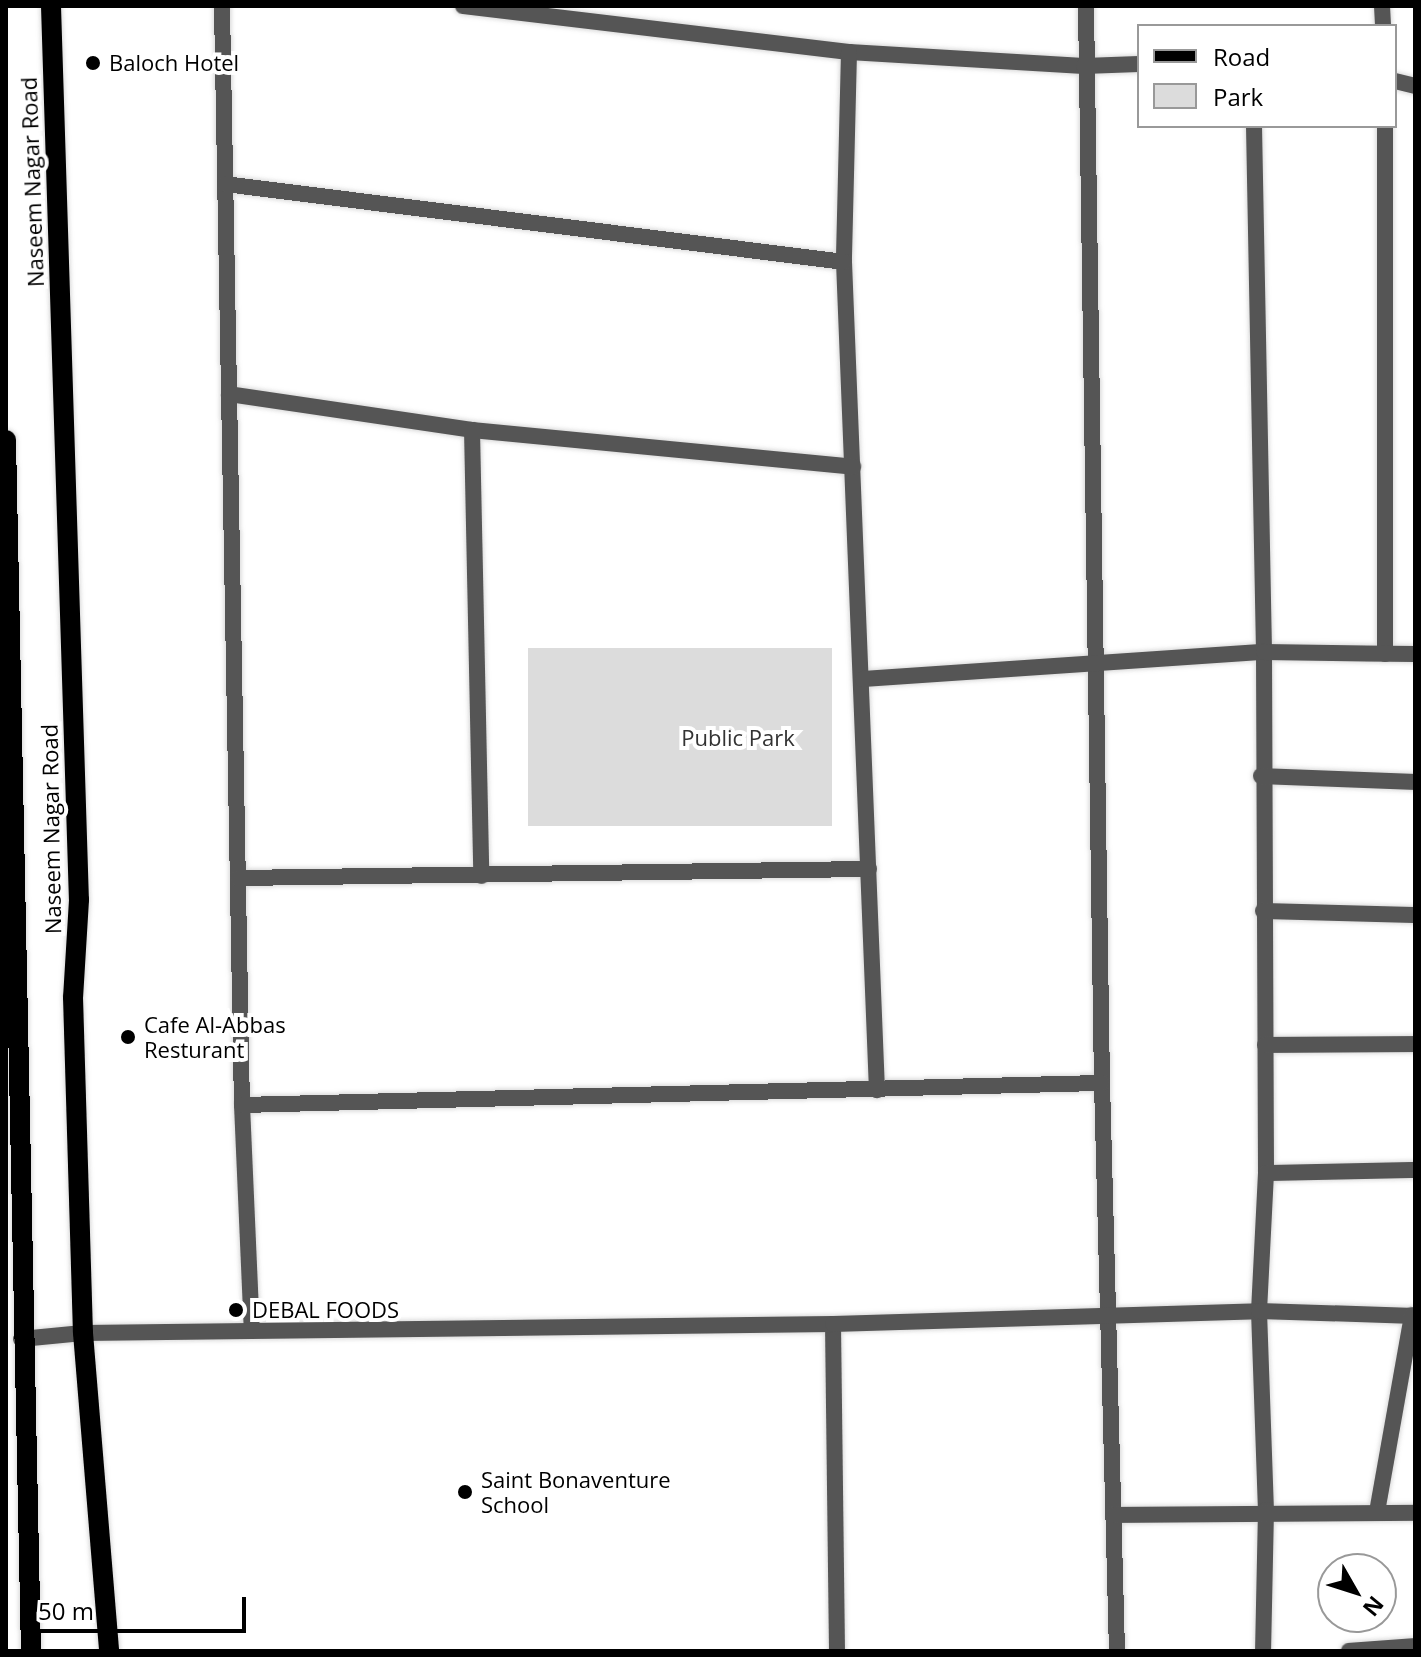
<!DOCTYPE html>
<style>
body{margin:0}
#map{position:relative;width:1421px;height:1657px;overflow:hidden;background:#fff;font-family:"Open Sans",sans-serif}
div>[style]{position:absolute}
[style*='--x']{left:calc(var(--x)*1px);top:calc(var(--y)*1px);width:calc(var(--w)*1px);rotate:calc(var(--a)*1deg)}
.green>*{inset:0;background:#dcdcdc;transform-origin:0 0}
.roads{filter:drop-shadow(0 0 2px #dbdbdb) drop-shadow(0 0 2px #dbdbdb)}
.street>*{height:16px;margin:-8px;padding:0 8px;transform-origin:8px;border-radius:8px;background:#555}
.primary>*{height:20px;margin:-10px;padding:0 10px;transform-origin:10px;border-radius:10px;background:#000}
.dots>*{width:22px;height:22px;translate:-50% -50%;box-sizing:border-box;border:4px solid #fff;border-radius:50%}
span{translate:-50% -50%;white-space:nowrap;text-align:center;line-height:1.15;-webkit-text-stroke:8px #fff;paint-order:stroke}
.poi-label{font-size:22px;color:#000}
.left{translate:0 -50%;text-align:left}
.street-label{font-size:22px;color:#000}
.park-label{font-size:22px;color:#333}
.frame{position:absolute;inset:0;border:8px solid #000;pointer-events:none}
.legend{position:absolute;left:1137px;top:24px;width:260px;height:104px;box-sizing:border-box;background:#fff;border:2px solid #999;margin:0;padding:10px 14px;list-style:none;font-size:24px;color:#000}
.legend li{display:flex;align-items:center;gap:16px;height:40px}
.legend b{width:40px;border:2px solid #999}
.north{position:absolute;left:1317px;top:1553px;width:80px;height:80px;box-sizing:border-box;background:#fff;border:2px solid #999;border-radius:50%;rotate:129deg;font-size:22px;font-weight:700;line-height:32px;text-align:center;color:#000}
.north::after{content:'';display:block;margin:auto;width:28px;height:36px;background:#000;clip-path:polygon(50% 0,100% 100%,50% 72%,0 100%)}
.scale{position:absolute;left:24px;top:1597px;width:222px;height:36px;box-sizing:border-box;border:4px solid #000;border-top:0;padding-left:10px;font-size:24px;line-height:28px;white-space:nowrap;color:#000;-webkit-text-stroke:6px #fff;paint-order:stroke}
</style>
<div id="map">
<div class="green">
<div style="left:832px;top:648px;width:178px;height:304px;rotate:90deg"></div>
</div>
<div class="roads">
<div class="street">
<div style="--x:222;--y:6;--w:1099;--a:88.96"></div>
<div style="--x:242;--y:1105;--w:225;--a:87.5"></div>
<div style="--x:463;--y:6;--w:389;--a:6.8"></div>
<div style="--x:849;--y:52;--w:235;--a:3.4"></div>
<div style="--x:1084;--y:66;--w:55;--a:-2.1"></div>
<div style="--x:1086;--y:6;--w:1077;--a:89.15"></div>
<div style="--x:1102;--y:1083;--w:568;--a:88.49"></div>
<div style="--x:1382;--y:6;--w:20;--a:87"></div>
<div style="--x:849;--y:52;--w:210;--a:91.4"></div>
<div style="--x:844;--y:262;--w:829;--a:87.72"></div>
<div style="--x:1395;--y:81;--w:21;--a:14"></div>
<div style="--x:1254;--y:126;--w:526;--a:88.91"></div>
<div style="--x:1264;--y:652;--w:521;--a:89.78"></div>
<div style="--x:1266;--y:1173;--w:138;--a:92.9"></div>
<div style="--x:1259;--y:1311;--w:199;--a:88"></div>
<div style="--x:1266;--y:1510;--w:141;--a:91.2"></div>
<div style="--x:1385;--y:126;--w:528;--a:90"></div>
<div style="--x:225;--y:184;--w:624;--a:7.18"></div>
<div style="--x:229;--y:394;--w:246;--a:8.4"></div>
<div style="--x:472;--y:430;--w:383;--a:5.5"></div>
<div style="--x:472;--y:430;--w:446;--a:88.8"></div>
<div style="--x:863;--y:679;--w:402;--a:-3.9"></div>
<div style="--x:1264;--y:652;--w:151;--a:0.8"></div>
<div style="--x:1261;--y:776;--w:154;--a:2.2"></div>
<div style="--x:238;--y:878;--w:631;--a:-0.82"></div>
<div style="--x:1263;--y:911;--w:152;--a:1.5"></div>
<div style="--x:1265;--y:1045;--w:150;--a:-0.4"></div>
<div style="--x:242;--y:1105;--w:860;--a:-1.47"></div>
<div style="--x:1266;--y:1173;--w:149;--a:-1.2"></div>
<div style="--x:833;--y:1324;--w:327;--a:89.3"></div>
<div style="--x:21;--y:1339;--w:62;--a:-5.5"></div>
<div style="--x:83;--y:1333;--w:750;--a:-0.69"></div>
<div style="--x:833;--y:1324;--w:426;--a:-1.7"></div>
<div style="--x:1259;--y:1311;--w:156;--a:1.8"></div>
<div style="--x:1377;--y:1512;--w:200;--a:-79.9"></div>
<div style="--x:1114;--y:1515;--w:301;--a:-0.4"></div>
<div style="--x:1349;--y:1651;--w:66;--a:-4.3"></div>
</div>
<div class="primary">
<div style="--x:51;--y:6;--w:894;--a:88.21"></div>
<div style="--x:79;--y:900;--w:97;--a:93.5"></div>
<div style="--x:73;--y:997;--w:336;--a:88.3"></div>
<div style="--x:83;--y:1333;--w:319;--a:85.3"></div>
<div style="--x:6;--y:440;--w:1211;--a:88.82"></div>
</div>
</div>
<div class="dots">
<div style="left:93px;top:63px;background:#000"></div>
<div style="left:128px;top:1037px;background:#000"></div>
<div style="left:236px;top:1310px;background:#000"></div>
<div style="left:465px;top:1492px;background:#000"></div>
</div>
<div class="poi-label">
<span class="left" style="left:109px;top:63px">Baloch Hotel</span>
<span class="left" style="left:144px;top:1037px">Cafe Al-Abbas<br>Resturant</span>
<span class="left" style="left:252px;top:1310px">DEBAL FOODS</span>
<span class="left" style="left:481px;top:1492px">Saint Bonaventure<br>School</span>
</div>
<div class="street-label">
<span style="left:32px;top:182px;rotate:-92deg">Naseem Nagar Road</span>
<span style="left:51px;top:829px;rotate:-91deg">Naseem Nagar Road</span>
</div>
<div class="park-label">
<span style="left:738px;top:738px">Public Park</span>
</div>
<div class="frame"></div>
<ul class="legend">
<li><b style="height:10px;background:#000"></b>Road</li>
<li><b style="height:22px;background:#dcdcdc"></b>Park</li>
</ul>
<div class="north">N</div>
<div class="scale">50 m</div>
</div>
